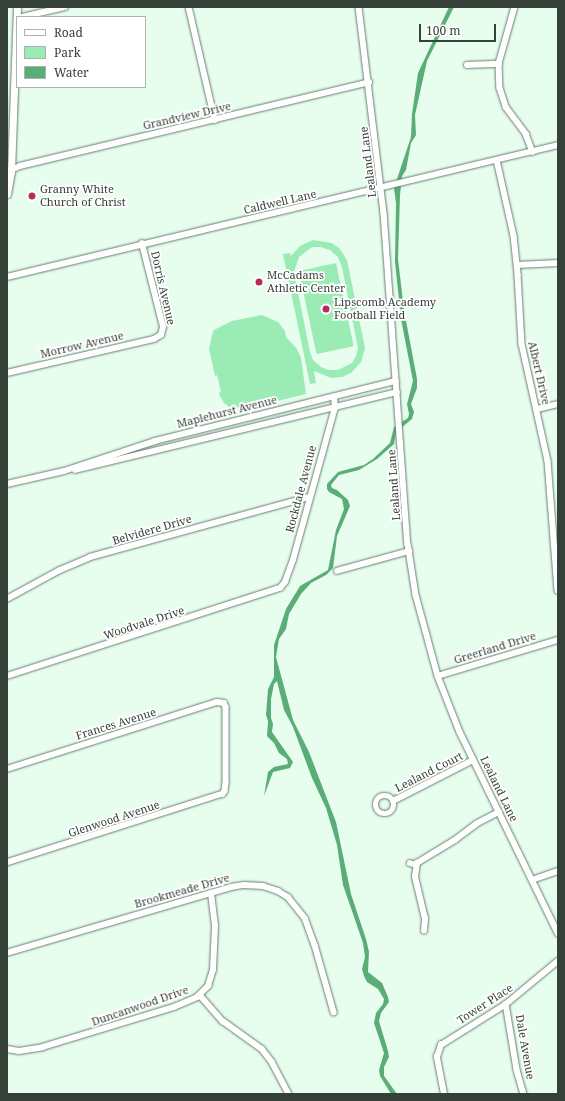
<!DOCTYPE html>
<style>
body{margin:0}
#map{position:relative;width:565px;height:1101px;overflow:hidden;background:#e7fded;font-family:"Noto Serif",serif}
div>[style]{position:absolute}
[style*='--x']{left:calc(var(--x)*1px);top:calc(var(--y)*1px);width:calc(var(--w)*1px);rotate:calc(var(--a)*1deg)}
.green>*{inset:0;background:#9bebb5;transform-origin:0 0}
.water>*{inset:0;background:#5aad77}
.roads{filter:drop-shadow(0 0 1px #667f6d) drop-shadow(0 0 1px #667f6d)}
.minor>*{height:5.5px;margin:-2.75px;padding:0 2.75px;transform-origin:2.75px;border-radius:2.75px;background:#fff}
.minor>.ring{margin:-2.75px;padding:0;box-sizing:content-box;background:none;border:5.5px solid #fff;border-radius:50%}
.major>*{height:7px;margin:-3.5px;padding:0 3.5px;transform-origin:3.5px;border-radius:3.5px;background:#fff}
.dots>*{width:11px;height:11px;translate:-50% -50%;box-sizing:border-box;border:2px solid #fff;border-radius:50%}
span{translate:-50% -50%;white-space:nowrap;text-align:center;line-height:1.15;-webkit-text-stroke:3.5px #fff;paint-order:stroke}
.street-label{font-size:11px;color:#354038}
.poi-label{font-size:11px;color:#354038}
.left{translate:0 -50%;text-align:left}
.frame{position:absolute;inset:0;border:8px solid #354038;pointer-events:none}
.legend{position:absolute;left:16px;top:16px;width:130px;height:72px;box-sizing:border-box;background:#fff;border:1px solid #aeb3af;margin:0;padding:5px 7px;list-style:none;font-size:12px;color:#354038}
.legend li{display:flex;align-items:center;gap:8px;height:20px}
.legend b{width:20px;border:1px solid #aeb3af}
.scale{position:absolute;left:419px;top:24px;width:77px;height:18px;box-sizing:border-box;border:2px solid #354038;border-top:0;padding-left:5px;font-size:12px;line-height:14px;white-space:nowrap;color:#354038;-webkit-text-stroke:3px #fff;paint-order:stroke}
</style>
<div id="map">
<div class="green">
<div style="clip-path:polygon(evenodd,313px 240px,332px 243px,340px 249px,347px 260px,365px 348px,361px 362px,351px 373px,342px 377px,331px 378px,314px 371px,316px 383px,310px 384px,283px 254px,290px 253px,291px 256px,300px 246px,313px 240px,312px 247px,320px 247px,330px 250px,338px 257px,342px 267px,358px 348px,356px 356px,352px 363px,338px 370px,328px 370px,321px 367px,313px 360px,310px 352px,294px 272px,299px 257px,312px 247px)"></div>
<div style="left:336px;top:263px;width:85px;height:38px;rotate:78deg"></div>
<div style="clip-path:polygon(262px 315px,278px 322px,285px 331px,286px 337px,297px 349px,301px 358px,306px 394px,249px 408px,248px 404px,236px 408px,229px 407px,224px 403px,220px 396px,219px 393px,221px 392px,217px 375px,215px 376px,209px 349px,212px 335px,214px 330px,232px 321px)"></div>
</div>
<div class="water">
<div style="clip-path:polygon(449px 7px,454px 7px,427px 61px,415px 115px,416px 135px,411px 143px,406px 170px,402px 176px,400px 195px,398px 259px,404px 310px,417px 379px,417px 388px,411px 404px,414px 412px,412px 419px,396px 432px,394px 444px,377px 459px,359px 470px,339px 475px,331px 485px,332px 488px,337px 490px,348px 500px,350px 506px,337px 536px,333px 568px,326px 575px,311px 583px,301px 594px,289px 614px,286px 629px,279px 639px,276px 657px,293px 720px,309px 752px,336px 822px,351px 894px,366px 939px,369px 952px,368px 972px,382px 983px,388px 997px,389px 1002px,381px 1013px,379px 1021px,388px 1051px,389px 1057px,384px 1067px,384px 1076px,397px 1094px,391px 1094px,380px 1076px,379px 1070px,384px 1053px,374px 1023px,376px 1013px,383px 1004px,384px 999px,378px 989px,367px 982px,364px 976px,362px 969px,365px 957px,363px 943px,343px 885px,337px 845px,332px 828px,326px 808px,312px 778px,293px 727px,284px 710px,277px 681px,274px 684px,271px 699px,271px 718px,273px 724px,272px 732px,293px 762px,290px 768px,273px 772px,264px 796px,268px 772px,274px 767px,288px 764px,287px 759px,279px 753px,274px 743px,267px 736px,268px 721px,266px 715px,268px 689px,274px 677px,274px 645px,286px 609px,300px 586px,328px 570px,336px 530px,344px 509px,342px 499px,329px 492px,327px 489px,327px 484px,338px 472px,364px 465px,373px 459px,390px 443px,394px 427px,408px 418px,409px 414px,407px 404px,413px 381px,401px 319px,395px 262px,396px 203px,394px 188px,411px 137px,412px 114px,418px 73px)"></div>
</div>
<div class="roads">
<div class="minor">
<div style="--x:189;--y:7;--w:116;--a:77"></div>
<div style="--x:359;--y:7;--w:208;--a:83.1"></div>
<div style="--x:384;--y:213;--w:332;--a:85.9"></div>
<div style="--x:408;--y:544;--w:52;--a:81.1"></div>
<div style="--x:416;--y:595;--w:84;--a:74.8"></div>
<div style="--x:438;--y:676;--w:60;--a:68.6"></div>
<div style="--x:460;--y:732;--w:224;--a:64"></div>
<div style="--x:515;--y:7;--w:59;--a:105.7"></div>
<div style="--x:499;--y:64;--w:24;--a:88"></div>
<div style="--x:500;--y:88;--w:20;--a:72"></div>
<div style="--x:506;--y:107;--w:34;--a:53"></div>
<div style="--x:526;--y:134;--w:19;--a:69"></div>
<div style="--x:22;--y:17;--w:44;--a:-13.1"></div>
<div style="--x:467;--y:65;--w:32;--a:-2"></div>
<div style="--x:497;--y:160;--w:78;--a:77.4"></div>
<div style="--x:514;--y:236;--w:39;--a:84"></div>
<div style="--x:518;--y:275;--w:69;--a:86.7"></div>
<div style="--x:522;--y:344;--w:120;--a:77.5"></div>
<div style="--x:548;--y:461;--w:130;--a:85.6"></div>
<div style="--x:7;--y:172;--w:14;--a:-25"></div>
<div style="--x:20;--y:166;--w:359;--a:-13.5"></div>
<div style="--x:517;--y:265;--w:41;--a:-2.8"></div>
<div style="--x:7;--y:277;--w:567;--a:-13.47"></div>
<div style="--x:7;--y:373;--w:151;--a:-13"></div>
<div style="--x:154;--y:339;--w:8;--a:-30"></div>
<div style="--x:161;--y:335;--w:8;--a:-76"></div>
<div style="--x:163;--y:327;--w:86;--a:-104.2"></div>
<div style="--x:537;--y:409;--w:22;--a:-13"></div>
<div style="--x:75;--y:470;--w:331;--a:-13.6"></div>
<div style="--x:7;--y:484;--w:58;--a:-12.8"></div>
<div style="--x:64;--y:471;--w:96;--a:-18.2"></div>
<div style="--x:155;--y:441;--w:248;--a:-14"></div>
<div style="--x:337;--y:571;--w:75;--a:-15.5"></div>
<div style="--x:7;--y:599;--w:60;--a:-28.7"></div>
<div style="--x:60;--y:570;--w:33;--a:-23"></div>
<div style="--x:90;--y:557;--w:227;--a:-15.3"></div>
<div style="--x:7;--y:676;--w:287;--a:-17.9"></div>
<div style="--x:280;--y:588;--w:8;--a:-50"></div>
<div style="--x:285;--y:582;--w:23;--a:-70"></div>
<div style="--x:293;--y:560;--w:158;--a:-74.6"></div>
<div style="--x:335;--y:408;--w:11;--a:-95"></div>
<div style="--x:438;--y:676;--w:125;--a:-16.7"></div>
<div style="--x:7;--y:769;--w:220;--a:-17.7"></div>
<div style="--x:217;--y:702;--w:7;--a:8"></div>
<div style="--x:224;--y:703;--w:4;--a:63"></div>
<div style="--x:226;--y:707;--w:76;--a:90"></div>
<div style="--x:226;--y:783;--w:8;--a:97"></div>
<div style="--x:225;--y:791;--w:4;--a:124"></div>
<div style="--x:223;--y:794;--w:227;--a:162.3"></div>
<div class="ring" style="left:376px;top:796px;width:12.5px;height:12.5px"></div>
<div style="--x:393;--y:801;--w:90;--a:-27.1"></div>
<div style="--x:410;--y:863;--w:6;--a:18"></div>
<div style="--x:532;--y:880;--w:28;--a:-19"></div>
<div style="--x:424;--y:931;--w:12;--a:-85"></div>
<div style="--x:425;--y:919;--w:43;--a:-103.4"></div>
<div style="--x:415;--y:877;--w:14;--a:-82"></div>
<div style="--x:417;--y:863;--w:44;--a:-31.2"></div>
<div style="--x:455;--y:840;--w:26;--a:-37"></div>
<div style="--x:476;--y:824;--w:26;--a:-28"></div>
<div style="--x:7;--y:953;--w:234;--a:-16.4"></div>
<div style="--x:231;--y:887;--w:13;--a:-9"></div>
<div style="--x:244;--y:885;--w:19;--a:3"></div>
<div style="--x:263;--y:886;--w:16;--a:18"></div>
<div style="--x:278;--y:891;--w:12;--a:31"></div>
<div style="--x:288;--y:897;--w:27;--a:51"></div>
<div style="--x:305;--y:918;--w:29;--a:70"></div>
<div style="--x:315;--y:945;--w:70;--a:74.2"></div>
<div style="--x:200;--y:995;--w:35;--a:49"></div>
<div style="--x:223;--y:1021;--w:48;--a:35.7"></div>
<div style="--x:262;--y:1049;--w:16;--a:52"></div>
<div style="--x:272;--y:1062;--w:36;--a:62"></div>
<div style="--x:506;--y:1004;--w:67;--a:80.5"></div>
<div style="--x:517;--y:1070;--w:25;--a:74"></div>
<div style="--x:7;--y:1049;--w:12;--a:9"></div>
<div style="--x:19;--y:1051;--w:24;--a:-9"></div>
<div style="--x:43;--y:1047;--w:137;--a:-17"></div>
<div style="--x:174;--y:1007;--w:25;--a:-23"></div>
<div style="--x:197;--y:997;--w:16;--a:-45"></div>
<div style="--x:208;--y:986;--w:17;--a:-73"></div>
<div style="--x:213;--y:970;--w:44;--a:-87.4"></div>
<div style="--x:215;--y:926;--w:33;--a:-97"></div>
<div style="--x:444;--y:1094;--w:38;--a:-101"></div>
<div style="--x:437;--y:1057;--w:13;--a:-72"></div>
<div style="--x:441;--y:1045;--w:77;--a:-32.2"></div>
<div style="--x:506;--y:1004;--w:67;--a:-39.6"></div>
</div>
<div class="major">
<div style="--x:7;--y:194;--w:23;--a:-80"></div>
<div style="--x:11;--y:171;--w:164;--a:-87.9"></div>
</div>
</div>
<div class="dots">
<div style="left:32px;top:196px;background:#b82a5e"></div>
<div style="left:259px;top:282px;background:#b82a5e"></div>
<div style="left:326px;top:309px;background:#b82a5e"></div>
</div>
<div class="street-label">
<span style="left:187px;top:116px;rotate:-13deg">Grandview Drive</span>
<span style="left:368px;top:162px;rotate:-97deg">Lealand Lane</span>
<span style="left:280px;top:202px;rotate:-13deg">Caldwell Lane</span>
<span style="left:163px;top:288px;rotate:77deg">Dorris Avenue</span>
<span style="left:82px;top:345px;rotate:-13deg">Morrow Avenue</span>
<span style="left:539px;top:373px;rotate:77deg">Albert Drive</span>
<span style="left:227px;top:412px;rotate:-14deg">Maplehurst Avenue</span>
<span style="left:394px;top:485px;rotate:-94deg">Lealand Lane</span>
<span style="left:301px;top:489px;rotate:-75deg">Rockdale Avenue</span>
<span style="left:152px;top:530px;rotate:-16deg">Belvidere Drive</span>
<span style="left:144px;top:623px;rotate:-18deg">Woodvale Drive</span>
<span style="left:495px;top:648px;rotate:-17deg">Greerland Drive</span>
<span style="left:116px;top:724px;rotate:-17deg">Frances Avenue</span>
<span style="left:429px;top:772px;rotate:-27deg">Lealand Court</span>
<span style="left:499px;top:789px;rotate:64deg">Lealand Lane</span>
<span style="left:114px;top:819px;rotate:-18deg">Glenwood Avenue</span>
<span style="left:182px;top:891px;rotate:-16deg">Brookmeade Drive</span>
<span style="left:485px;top:1004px;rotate:-33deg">Tower Place</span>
<span style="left:140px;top:1006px;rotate:-19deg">Duncanwood Drive</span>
<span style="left:525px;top:1047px;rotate:80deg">Dale Avenue</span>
</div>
<div class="poi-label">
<span class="left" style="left:40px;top:196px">Granny White<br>Church of Christ</span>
<span class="left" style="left:267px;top:282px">McCadams<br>Athletic Center</span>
<span class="left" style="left:334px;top:309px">Lipscomb Academy<br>Football Field</span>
</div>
<div class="frame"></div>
<ul class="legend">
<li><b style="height:5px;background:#fff"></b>Road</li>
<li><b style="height:11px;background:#9bebb5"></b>Park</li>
<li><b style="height:11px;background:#5aad77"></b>Water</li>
</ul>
<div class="scale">100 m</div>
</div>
